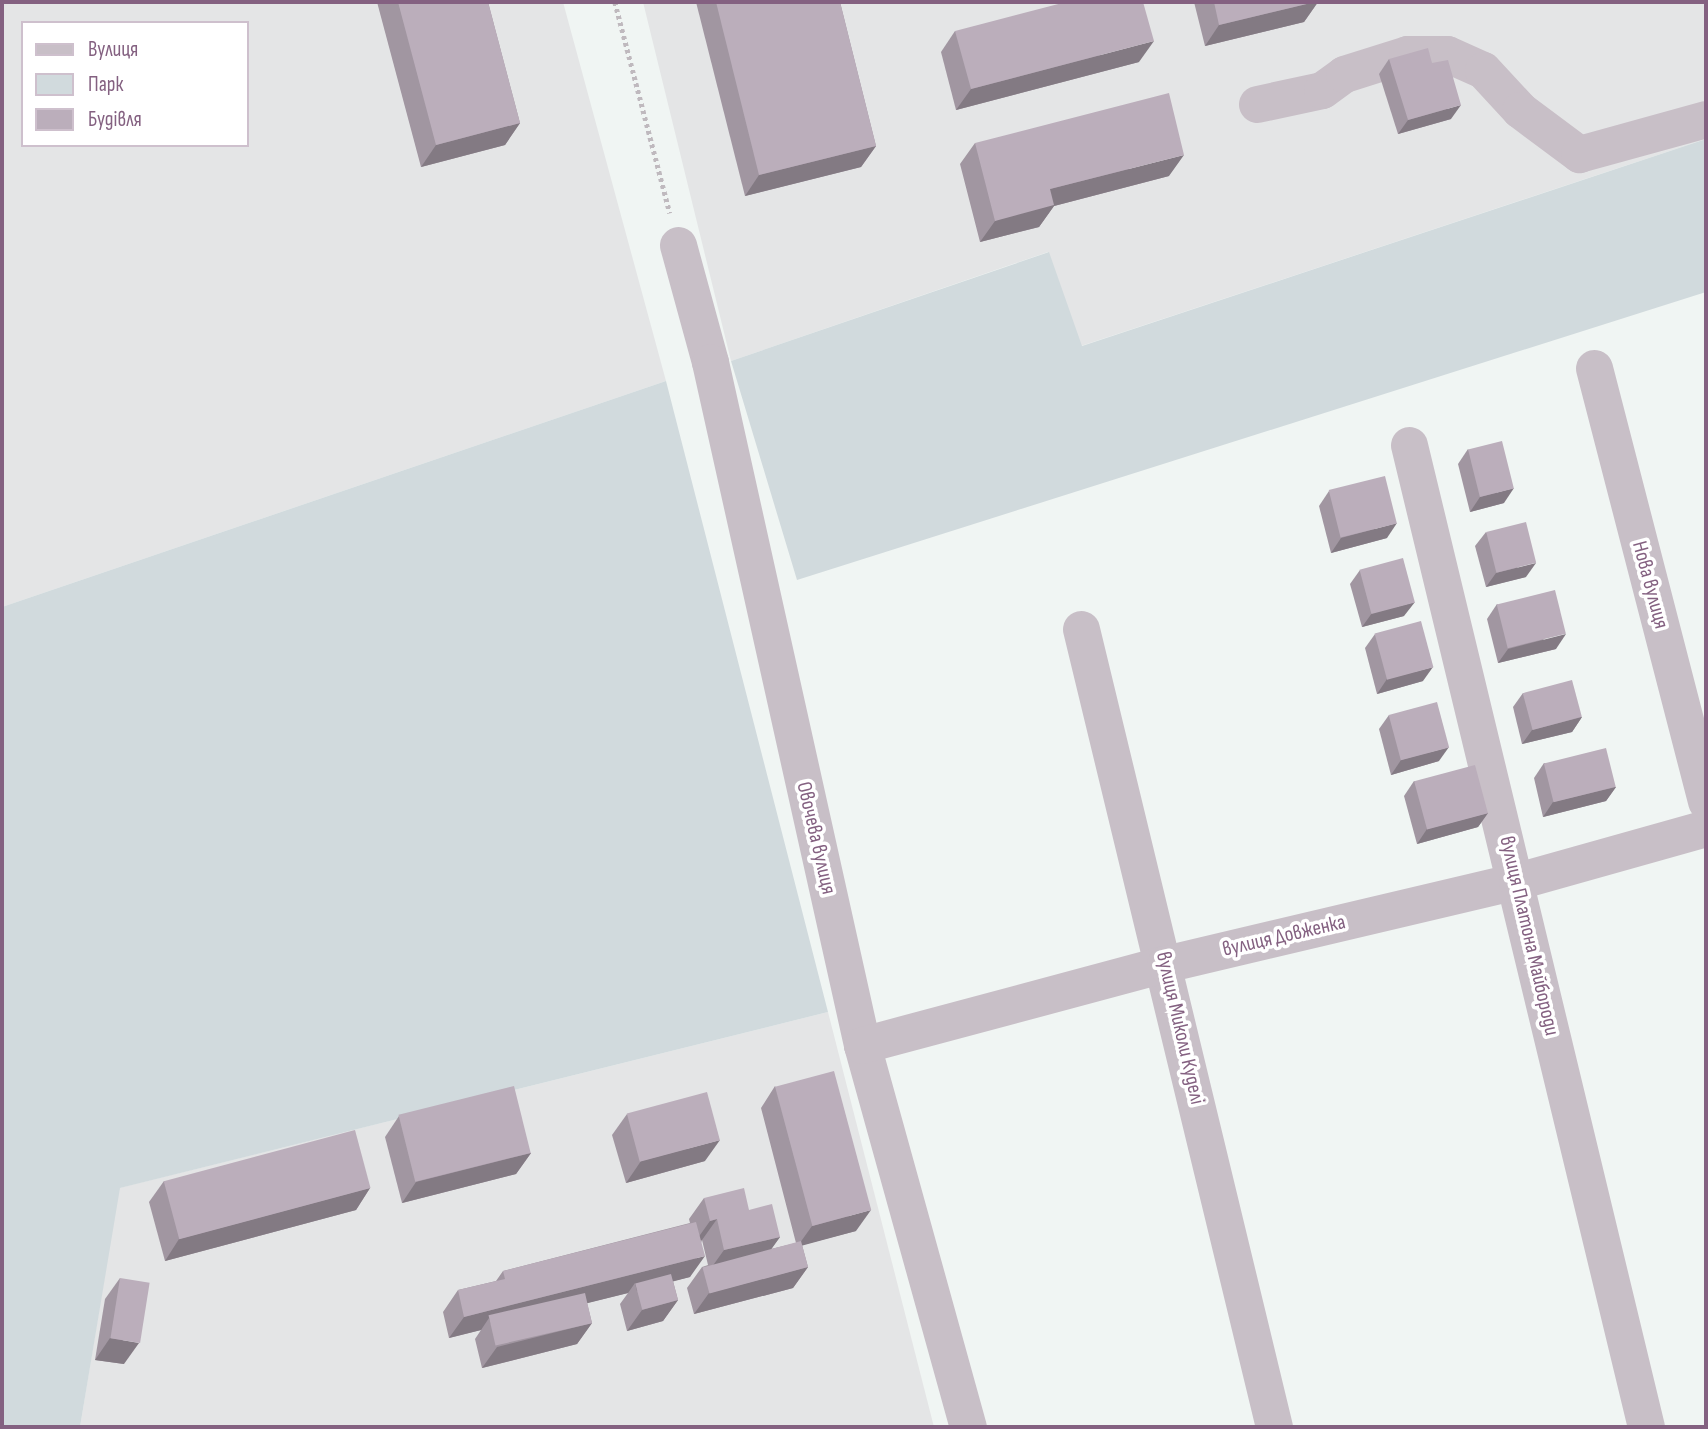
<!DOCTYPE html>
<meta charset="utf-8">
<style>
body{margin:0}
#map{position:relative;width:1708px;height:1429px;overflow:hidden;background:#f0f5f3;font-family:"Sofia Sans Condensed",sans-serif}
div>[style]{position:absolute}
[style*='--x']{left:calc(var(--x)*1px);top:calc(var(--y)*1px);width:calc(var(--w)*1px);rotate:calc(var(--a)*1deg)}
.built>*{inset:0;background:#e4e5e6}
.green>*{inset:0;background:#d1dadd}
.path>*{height:4.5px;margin-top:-2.25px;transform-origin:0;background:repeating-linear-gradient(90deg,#bfb9be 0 3.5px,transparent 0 7px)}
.minor>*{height:37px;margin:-18.5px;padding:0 18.5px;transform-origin:18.5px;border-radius:18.5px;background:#c8bfc7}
.wall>*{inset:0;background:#a196a1}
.shaded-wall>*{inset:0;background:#837a83}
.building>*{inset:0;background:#bbaebb;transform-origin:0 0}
span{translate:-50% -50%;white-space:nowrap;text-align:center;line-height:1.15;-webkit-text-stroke:7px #fff;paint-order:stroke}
.street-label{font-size:21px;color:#846181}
.frame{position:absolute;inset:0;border:4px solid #846181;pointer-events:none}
.legend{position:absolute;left:21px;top:21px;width:228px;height:126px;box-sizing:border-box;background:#fff;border:2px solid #cec0cd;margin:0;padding:9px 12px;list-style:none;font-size:21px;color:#846181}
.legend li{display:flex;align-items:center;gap:14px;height:35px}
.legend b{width:35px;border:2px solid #cec0cd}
</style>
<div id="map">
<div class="built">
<div style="clip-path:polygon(evenodd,2px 2px,563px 2px,666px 381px,2px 607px,2px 2px,23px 23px,247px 23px,247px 145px,23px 145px,23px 23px)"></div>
<div style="clip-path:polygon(643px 2px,1706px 2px,1706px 139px,1081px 346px,1048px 252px,731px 361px)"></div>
<div style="clip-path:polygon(828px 1012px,934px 1427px,80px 1427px,119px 1188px)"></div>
</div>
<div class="green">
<div style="clip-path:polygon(1706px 139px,1706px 292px,797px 580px,731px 361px,1049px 252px,1082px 346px)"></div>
<div style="clip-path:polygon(666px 381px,828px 1012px,120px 1188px,80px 1427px,2px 1427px,2px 607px)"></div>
</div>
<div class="path">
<div style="--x:615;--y:2;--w:218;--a:75.4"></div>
</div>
<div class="minor">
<div style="--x:1257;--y:104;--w:66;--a:-12.2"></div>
<div style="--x:1322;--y:90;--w:27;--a:-36"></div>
<div style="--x:1344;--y:74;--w:66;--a:-17.6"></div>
<div style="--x:1407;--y:54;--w:40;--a:0"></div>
<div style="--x:1447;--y:54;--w:39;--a:24"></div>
<div style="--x:1483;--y:70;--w:54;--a:47.2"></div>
<div style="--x:1520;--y:110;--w:74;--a:36.7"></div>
<div style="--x:1579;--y:154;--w:132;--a:-15.4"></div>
<div style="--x:678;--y:245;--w:121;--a:74.7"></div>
<div style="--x:710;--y:362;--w:700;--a:77.45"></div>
<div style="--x:862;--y:1045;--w:396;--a:74.5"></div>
<div style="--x:1594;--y:368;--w:448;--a:75.5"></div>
<div style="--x:1409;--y:445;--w:1010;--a:76.43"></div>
<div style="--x:1081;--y:629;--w:821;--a:76.4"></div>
<div style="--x:862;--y:1045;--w:314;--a:-15"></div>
<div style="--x:1165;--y:964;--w:362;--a:-13.3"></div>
<div style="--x:1517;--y:881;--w:196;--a:-15.7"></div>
</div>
<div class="wall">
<div style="clip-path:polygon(377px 2px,488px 2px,520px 123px,505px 145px,421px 167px)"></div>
<div style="clip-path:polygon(696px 2px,840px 2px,876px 146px,861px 167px,745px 196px)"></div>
<div style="clip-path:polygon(1194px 2px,1318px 2px,1304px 22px,1205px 46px)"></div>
<div style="clip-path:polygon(955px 31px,1139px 62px,956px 110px,941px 52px)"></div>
<div style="clip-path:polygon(1389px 59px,1432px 63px,1451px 119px,1398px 134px,1379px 74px)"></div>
<div style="clip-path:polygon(975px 143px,1169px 176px,1054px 206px,1039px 227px,980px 242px,960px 164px)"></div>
<div style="clip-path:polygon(1468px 449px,1504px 503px,1470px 512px,1458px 464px)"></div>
<div style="clip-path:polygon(1329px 491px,1387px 538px,1331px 553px,1319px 506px)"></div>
<div style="clip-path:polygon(1486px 532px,1526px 577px,1486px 587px,1475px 546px)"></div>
<div style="clip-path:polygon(1360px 570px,1404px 616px,1362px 627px,1350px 584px)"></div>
<div style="clip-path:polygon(1497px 604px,1556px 649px,1498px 663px,1487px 619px)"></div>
<div style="clip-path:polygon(1375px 634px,1423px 681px,1377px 694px,1365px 648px)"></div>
<div style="clip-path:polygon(1523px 693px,1582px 717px,1572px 732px,1522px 744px,1513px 707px)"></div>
<div style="clip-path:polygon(1389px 715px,1439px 761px,1391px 775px,1379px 729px)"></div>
<div style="clip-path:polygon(1544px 763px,1616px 787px,1606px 801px,1543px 817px,1534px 778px)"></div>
<div style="clip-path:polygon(1414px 781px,1488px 813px,1478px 827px,1417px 844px,1404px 796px)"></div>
<div style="clip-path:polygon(775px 1086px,856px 1231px,802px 1245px,808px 1267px,793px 1288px,694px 1314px,687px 1288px,702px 1267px,708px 1265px,702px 1240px,690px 1277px,673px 1281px,678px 1300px,663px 1321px,627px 1331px,620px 1304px,628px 1293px,587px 1303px,592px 1323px,577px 1344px,482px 1368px,475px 1339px,481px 1330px,449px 1338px,443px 1312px,458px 1290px,496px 1281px,503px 1271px,690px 1223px,689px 1219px,704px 1198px,749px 1210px,780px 1237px,771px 1249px,796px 1243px,761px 1108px)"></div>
<div style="clip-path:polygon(627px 1114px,705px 1161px,626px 1183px,612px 1135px)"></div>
<div style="clip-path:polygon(399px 1116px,531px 1153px,516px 1174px,402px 1203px,385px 1137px)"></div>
<div style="clip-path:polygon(164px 1181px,370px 1188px,356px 1210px,165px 1261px,149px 1202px)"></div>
<div style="clip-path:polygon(120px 1278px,124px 1364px,95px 1360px,105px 1299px)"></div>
</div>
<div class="shaded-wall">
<div style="clip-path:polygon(1315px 2px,1318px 2px,1304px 22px,1205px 46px,1219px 25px)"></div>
<div style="clip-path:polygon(1154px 41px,1139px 62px,956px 110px,971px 89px)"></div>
<div style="clip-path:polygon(1461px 105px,1451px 119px,1398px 134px,1408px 120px)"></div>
<div style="clip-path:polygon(520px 123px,505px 145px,421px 167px,436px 145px)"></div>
<div style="clip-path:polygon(876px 146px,861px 167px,745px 196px,759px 175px)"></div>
<div style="clip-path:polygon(1184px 155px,1169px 176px,1054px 206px,1039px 227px,980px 242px,995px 221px,1050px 189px)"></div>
<div style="clip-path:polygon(1514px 488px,1504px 503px,1470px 512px,1480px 497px)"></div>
<div style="clip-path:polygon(1397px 523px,1387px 538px,1331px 553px,1341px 538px)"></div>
<div style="clip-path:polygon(1536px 563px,1526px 577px,1486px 587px,1496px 573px)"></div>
<div style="clip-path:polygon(1415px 602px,1404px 616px,1362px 627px,1372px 613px)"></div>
<div style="clip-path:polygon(1566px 634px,1556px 649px,1498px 663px,1508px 649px)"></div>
<div style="clip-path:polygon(1433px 667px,1423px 681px,1377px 694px,1387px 679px)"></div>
<div style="clip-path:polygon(1582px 717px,1572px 732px,1522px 744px,1532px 730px)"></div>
<div style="clip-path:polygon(1449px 747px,1439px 761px,1391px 775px,1401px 760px)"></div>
<div style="clip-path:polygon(1616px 787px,1606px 801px,1543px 817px,1553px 802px)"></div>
<div style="clip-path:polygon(1488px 813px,1478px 827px,1417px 844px,1427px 829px)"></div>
<div style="clip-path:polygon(720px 1140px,705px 1161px,626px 1183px,641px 1161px)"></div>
<div style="clip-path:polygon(531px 1153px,516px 1174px,402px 1203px,416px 1182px)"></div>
<div style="clip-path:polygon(370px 1188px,356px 1210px,165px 1261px,179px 1239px)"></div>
<div style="clip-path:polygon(871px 1210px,856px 1231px,797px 1247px,812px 1226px)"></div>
<div style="clip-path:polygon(717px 1219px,702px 1240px,695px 1242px,710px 1221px)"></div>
<div style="clip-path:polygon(780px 1237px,765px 1258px,709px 1271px,724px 1250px)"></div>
<div style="clip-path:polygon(705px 1256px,690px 1277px,637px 1291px,635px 1283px,628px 1293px,492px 1327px,489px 1318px,481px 1330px,449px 1338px,464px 1317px)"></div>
<div style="clip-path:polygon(808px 1267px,793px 1288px,694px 1314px,709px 1293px)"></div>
<div style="clip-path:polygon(678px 1300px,663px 1321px,627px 1331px,642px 1310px)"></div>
<div style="clip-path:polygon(592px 1323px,577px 1344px,482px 1368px,497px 1347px)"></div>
<div style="clip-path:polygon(110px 1338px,139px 1343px,124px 1364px,95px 1360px)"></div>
</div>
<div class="building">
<div style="clip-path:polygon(398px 2px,488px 2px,520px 123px,436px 145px)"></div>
<div style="clip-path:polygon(716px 2px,840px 2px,876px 146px,759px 175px)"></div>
<div style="clip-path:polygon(1066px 2px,1143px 2px,1154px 41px,971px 89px,955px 31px)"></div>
<div style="clip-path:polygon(1214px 2px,1315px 2px,1219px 25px)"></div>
<div style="clip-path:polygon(1428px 48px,1432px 63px,1448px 60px,1461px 105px,1408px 120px,1389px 59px)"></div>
<div style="clip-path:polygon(1169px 93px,1184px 155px,1050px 189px,1054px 205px,995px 221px,975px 143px)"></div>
<div style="left:1502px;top:441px;width:49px;height:35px;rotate:76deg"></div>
<div style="left:1385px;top:476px;width:49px;height:58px;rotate:76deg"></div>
<div style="left:1526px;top:522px;width:42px;height:41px;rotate:76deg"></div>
<div style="left:1403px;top:558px;width:46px;height:45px;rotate:75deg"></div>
<div style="left:1555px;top:590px;width:45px;height:60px;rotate:76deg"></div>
<div style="left:1421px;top:621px;width:48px;height:48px;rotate:75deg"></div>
<div style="left:1572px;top:680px;width:38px;height:51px;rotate:75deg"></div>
<div style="left:1437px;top:702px;width:47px;height:50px;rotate:75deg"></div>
<div style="left:1606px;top:748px;width:40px;height:64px;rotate:76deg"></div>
<div style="left:1475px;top:765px;width:50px;height:63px;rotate:75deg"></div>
<div style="left:834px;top:1071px;width:144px;height:61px;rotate:75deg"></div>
<div style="left:514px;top:1086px;width:69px;height:119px;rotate:76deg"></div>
<div style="left:707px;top:1092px;width:50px;height:83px;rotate:75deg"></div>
<div style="left:355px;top:1130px;width:60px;height:198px;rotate:75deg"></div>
<div style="clip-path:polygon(744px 1188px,749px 1210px,772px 1204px,780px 1237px,724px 1250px,717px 1219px,710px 1221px,704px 1198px)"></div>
<div style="clip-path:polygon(696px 1222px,705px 1256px,464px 1317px,458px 1290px,505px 1279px,503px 1271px)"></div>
<div style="left:801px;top:1241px;width:27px;height:102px;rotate:75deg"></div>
<div style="left:671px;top:1274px;width:27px;height:37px;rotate:75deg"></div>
<div style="left:120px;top:1278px;width:30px;height:61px;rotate:9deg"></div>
<div style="left:585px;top:1293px;width:31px;height:99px;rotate:77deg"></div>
</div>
<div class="street-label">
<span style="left:1650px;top:585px;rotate:75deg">Нова вулиця</span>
<span style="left:816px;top:838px;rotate:77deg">Овочева вулиця</span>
<span style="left:1284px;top:936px;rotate:-13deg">вулиця Довженка</span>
<span style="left:1529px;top:936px;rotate:77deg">вулиця Платона Майбороди</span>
<span style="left:1180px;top:1028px;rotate:77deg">вулиця Миколи Куделі</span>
</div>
<div class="frame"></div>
<ul class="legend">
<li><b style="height:9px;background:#c8bfc7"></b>Вулиця</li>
<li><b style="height:19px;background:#d1dadd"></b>Парк</li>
<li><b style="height:19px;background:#bbaebb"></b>Будівля</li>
</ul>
</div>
